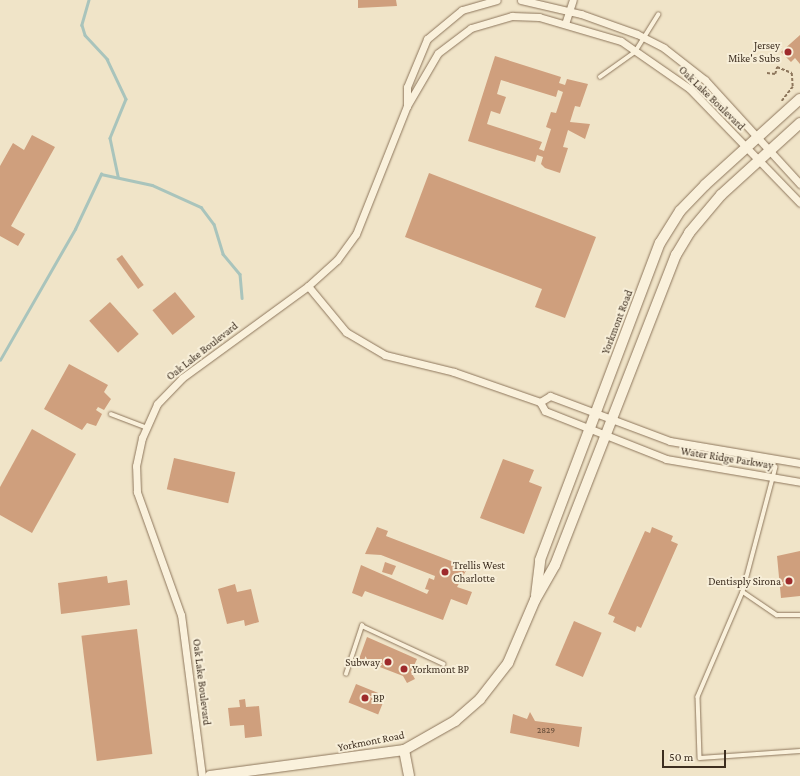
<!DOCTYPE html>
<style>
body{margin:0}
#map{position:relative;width:800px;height:776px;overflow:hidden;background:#f0e4c8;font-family:"Crimson Pro",serif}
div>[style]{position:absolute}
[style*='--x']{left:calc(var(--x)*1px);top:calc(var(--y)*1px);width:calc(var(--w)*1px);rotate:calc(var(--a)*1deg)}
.stream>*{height:2.5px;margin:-1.25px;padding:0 1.25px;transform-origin:1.25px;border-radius:1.25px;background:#a9c4bc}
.building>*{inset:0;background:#cf9f7d;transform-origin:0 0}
.path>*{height:1.5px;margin-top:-0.75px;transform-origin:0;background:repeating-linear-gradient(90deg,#8d765c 0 3px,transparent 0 5px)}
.roads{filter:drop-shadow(0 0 1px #8d765c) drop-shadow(0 0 1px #8d765c)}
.lane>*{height:3.5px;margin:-1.75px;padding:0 1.75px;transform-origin:1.75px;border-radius:1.75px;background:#faf1dc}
.street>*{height:7px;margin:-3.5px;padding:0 3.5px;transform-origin:3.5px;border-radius:3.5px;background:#faf1dc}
.secondary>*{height:10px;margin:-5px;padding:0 5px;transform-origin:5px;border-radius:5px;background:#faf1dc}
.dots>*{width:11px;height:11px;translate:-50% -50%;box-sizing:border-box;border:2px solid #f7eed8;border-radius:50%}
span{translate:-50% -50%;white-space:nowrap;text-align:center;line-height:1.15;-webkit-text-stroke:4px #f7eed8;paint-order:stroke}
.number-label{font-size:9px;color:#624a37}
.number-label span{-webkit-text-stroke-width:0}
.poi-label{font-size:11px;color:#3d2e20}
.right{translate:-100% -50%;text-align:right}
.left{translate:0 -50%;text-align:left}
.street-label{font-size:11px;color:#3d2e20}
.scale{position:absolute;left:662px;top:750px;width:64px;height:18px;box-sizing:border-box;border:2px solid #3d2e20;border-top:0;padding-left:5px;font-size:12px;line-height:14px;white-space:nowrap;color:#3d2e20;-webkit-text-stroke:3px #f7eed8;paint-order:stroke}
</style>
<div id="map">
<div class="stream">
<div style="--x:89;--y:0;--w:26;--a:106"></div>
<div style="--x:82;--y:25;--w:10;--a:73"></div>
<div style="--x:85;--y:35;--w:33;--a:47"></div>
<div style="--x:107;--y:59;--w:44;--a:64.6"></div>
<div style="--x:126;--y:99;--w:42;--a:112.3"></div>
<div style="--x:110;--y:138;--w:39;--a:78"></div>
<div style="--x:0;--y:360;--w:151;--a:-60.2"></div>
<div style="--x:75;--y:229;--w:61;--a:-64.7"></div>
<div style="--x:101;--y:174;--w:52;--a:12.2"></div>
<div style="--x:152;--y:185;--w:54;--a:24.2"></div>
<div style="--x:201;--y:207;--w:21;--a:53"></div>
<div style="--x:214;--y:224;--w:31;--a:73"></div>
<div style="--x:223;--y:254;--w:26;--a:50"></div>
<div style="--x:240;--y:274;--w:24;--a:85"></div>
</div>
<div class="building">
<div style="clip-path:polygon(358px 0,396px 0,397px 6px,358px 8px)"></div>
<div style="clip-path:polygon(800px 35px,800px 64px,795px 58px,791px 62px,781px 52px)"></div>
<div style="clip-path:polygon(evenodd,495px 56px,561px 77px,559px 83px,565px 85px,567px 79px,588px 84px,580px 107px,575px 106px,570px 122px,590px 124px,585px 139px,568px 130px,563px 147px,568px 148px,560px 173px,545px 168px,541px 164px,543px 157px,537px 155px,535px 162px,468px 141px,495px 56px,501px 80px,556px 97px,558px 90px,563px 92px,556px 113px,551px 112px,546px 127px,551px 129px,544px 151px,539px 149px,542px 142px,487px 124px,491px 111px,500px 114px,506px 97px,497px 94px,501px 80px)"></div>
<div style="clip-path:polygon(32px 135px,55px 147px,11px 226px,25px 234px,18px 246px,0 236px,0 166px,13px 143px,24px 150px)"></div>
<div style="clip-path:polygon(429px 173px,596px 237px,565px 318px,535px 307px,542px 289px,405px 237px)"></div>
<div style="left:122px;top:255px;width:37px;height:7px;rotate:54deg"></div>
<div style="left:175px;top:292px;width:32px;height:29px;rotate:51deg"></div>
<div style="left:110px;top:302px;width:43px;height:28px;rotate:48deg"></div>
<div style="clip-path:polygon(69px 364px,108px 385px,104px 392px,111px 399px,104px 410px,98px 407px,96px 410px,102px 414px,96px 426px,87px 423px,82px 430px,44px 409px)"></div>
<div style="clip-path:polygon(32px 429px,76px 454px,32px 533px,0 515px,0 487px)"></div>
<div style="left:174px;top:458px;width:63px;height:32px;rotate:13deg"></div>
<div style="clip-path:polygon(503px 459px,534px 470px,529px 482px,542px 487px,524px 534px,480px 518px)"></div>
<div style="clip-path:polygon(377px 527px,388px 531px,386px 536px,464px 566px,467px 569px,457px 587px,472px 592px,467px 605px,451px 599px,443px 620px,365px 591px,362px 597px,352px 593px,361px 565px,427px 594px,429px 590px,425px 589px,429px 578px,434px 580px,435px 576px,381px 555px,365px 554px)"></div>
<div style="clip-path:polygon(652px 527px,673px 536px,671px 541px,678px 544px,641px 628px,637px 626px,635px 632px,613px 622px,615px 617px,608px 614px,645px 531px,650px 533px)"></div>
<div style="clip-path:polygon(800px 551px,800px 596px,781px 598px,777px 556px)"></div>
<div style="clip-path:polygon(385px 562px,396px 566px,392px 575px,382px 572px)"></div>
<div style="clip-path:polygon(107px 576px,108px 583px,127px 580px,130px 605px,61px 614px,58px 583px)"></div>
<div style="clip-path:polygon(235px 584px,237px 592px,251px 589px,259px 622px,245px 626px,244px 620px,227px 624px,218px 589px)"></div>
<div style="left:574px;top:621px;width:30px;height:48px;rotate:23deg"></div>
<div style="left:137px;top:629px;width:126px;height:56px;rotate:83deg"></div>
<div style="clip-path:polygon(367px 637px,417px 659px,411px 672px,415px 679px,407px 683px,403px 676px,359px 659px)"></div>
<div style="left:356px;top:684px;width:32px;height:20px;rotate:22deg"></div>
<div style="clip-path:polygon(245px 699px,246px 707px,259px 706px,262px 736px,245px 738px,244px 725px,230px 726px,228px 708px,240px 707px,239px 700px)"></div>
<div style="clip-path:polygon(530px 712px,535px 721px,582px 727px,579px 747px,510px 733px,513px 714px,527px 719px)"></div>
</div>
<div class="path">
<div style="--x:767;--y:73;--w:8;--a:7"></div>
<div style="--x:775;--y:74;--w:7;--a:-74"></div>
<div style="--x:777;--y:67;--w:16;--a:22"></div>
<div style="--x:792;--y:73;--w:14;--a:86"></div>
<div style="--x:793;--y:87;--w:18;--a:128"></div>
</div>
<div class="roads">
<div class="lane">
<div style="--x:600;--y:77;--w:43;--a:-35.5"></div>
<div style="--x:635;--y:52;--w:44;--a:-58.1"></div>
<div style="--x:111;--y:414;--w:36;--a:21"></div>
<div style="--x:776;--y:467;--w:129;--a:104.8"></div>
<div style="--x:743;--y:592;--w:41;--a:34.1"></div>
<div style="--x:777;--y:615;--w:23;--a:0"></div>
<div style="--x:743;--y:592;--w:114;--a:113.2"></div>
<div style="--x:698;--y:697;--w:61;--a:88.1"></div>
<div style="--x:700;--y:758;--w:100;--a:-4"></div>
<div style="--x:346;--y:674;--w:51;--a:-71.6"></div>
<div style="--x:362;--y:626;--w:90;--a:24.9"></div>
</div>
<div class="street">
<div style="--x:521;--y:0;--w:62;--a:13.1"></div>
<div style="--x:581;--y:14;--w:59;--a:19.7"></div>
<div style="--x:637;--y:34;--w:30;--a:27"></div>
<div style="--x:664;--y:48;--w:52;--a:38"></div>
<div style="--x:705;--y:80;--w:141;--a:47.6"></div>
<div style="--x:565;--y:24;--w:25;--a:-72"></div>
<div style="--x:407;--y:106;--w:19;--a:-90"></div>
<div style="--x:407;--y:87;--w:52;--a:-67.4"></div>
<div style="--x:427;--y:39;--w:45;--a:-39.6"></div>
<div style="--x:462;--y:10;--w:36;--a:-16"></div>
<div style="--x:308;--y:286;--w:60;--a:50.4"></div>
<div style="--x:346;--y:332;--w:45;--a:30.5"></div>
<div style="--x:385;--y:355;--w:71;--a:13.8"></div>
<div style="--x:454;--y:372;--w:91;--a:19.2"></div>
<div style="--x:800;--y:463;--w:132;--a:-170.4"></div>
<div style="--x:670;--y:441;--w:128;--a:-159.4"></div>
<div style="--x:550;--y:396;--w:12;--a:149"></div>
<div style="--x:540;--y:402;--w:10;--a:61"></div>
<div style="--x:545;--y:411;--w:130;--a:21.6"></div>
<div style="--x:666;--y:459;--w:136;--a:9.7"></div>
<div style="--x:202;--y:776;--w:162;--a:-97.4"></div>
<div style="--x:181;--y:615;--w:131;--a:-109.7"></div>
<div style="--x:137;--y:492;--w:26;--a:-92"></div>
<div style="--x:136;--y:466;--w:29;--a:-78"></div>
<div style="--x:142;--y:438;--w:37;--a:-66"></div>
<div style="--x:157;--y:404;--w:36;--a:-46"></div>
<div style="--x:182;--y:378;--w:156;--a:-36.1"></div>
<div style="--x:308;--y:286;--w:39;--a:-42"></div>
<div style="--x:337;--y:260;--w:32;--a:-54"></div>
<div style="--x:356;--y:234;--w:138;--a:-68.3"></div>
<div style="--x:407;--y:106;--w:61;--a:-59.7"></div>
<div style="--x:438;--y:53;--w:41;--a:-37.1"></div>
<div style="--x:471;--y:28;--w:43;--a:-16.3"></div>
<div style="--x:512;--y:16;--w:27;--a:2"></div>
<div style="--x:539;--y:17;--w:85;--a:16.3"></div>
<div style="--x:621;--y:41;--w:84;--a:34.8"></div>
<div style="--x:690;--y:89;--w:158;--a:46"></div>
</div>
<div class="secondary">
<div style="--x:536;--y:595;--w:35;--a:-83"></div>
<div style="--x:540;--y:560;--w:339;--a:-69.3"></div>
<div style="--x:660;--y:243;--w:38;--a:-58"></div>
<div style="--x:680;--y:211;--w:36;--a:-46"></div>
<div style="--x:705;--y:185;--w:128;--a:-42.2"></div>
<div style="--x:404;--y:750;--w:26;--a:79"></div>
<div style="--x:210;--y:776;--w:196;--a:-7.6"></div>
<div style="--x:404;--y:750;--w:59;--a:-29.6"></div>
<div style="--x:455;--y:721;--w:33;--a:-41"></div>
<div style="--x:480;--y:699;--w:46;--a:-52.1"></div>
<div style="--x:508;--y:663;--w:69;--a:-66.8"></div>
<div style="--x:535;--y:600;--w:40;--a:-60.3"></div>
<div style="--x:555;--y:565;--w:333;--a:-68.7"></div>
<div style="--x:676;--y:255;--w:26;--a:-59"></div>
<div style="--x:689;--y:233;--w:50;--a:-49.9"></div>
<div style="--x:721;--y:195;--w:107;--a:-42.3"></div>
</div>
</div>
<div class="dots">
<div style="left:788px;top:52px;background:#9e2a2b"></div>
<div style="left:445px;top:572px;background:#9e2a2b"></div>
<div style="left:789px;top:581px;background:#9e2a2b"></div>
<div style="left:388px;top:662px;background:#9e2a2b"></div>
<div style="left:404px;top:669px;background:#9e2a2b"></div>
<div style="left:365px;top:698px;background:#9e2a2b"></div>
</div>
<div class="number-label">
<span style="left:546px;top:730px">2829</span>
</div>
<div class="poi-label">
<span class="right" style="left:780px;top:52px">Jersey<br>Mike's Subs</span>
<span class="left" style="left:453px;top:572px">Trellis West<br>Charlotte</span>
<span class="right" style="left:781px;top:581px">Dentisply Sirona</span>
<span class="right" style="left:380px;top:662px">Subway</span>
<span class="left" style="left:412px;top:669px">Yorkmont BP</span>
<span class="left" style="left:373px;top:698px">BP</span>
</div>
<div class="street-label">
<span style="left:712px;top:98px;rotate:44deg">Oak Lake Boulevard</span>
<span style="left:617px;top:322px;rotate:-69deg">Yorkmont Road</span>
<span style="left:202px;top:351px;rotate:-38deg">Oak Lake Boulevard</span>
<span style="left:727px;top:458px;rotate:9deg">Water Ridge Parkway</span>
<span style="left:202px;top:682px;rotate:83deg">Oak Lake Boulevard</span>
<span style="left:371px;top:741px;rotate:-11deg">Yorkmont Road</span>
</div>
<div class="scale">50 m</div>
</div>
